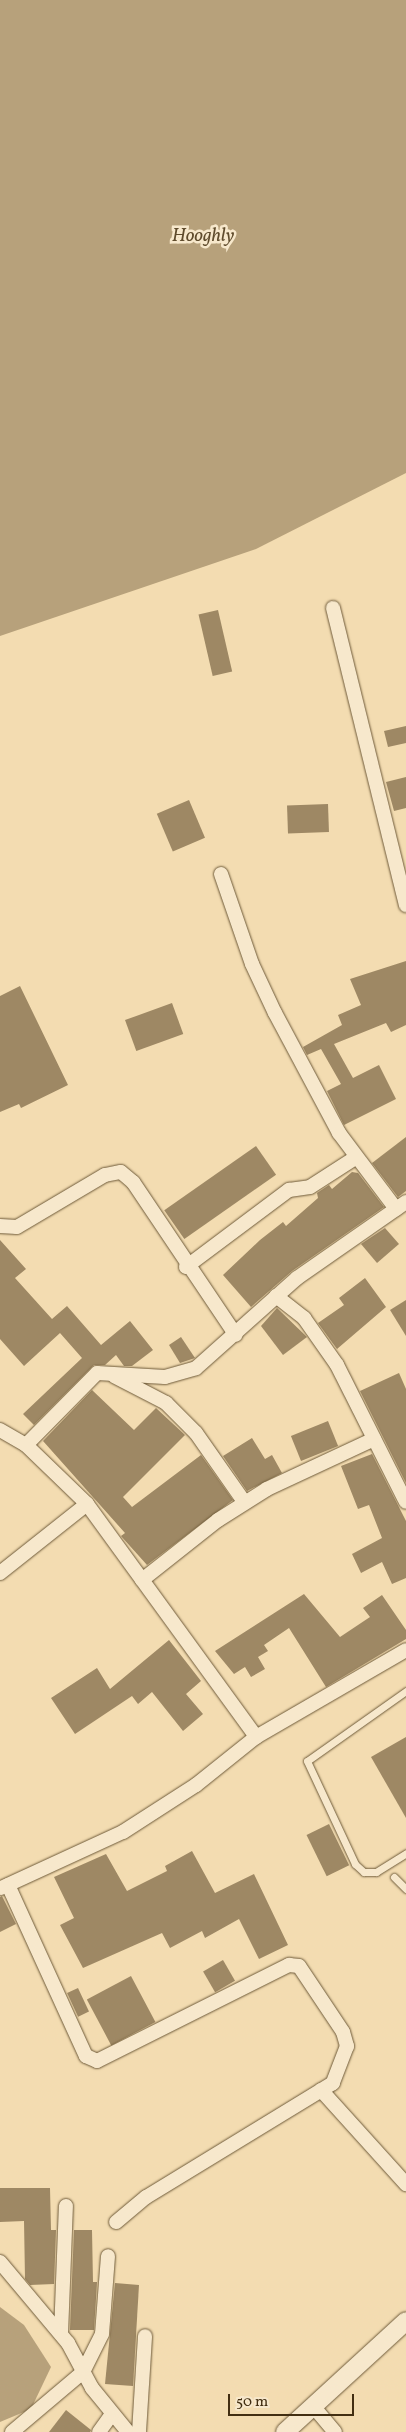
<!DOCTYPE html>
<style>
body{margin:0}
#map{position:relative;width:406px;height:2432px;overflow:hidden;background:#f3dcb1;font-family:Vollkorn,serif}
div>[style]{position:absolute}
[style*='--x']{left:calc(var(--x)*1px);top:calc(var(--y)*1px);width:calc(var(--w)*1px);rotate:calc(var(--a)*1deg)}
.water>*{inset:0;background:#b7a17b}
.building>*{inset:0;background:#9e8864;transform-origin:0 0}
.roads{filter:drop-shadow(0 0 1px #6e5a39) drop-shadow(0 0 1px #6e5a39)}
.service>*{height:7px;margin:-3.5px;padding:0 3.5px;transform-origin:3.5px;border-radius:3.5px;background:#f7e8cc}
.minor>*{height:14px;margin:-7px;padding:0 7px;transform-origin:7px;border-radius:7px;background:#f7e8cc}
.tertiary>*{height:18px;margin:-9px;padding:0 9px;transform-origin:9px;border-radius:9px;background:#f7e8cc}
span{translate:-50% -50%;white-space:nowrap;text-align:center;line-height:1.15;-webkit-text-stroke:5px #f7e8cc;paint-order:stroke}
.water-label{font-size:19px;color:#5f4b2c;font-style:italic}
.scale{position:absolute;left:228px;top:2394px;width:126px;height:22px;box-sizing:border-box;border:2px solid #422e11;border-top:0;padding-left:6px;font-size:15px;line-height:18px;white-space:nowrap;color:#422e11;-webkit-text-stroke:4px #f7e8cc;paint-order:stroke}
</style>
<div id="map">
<div class="water">
<div style="clip-path:polygon(0 0,406px 0,406px 473px,256px 549px,0 636px)"></div>
<div style="clip-path:polygon(0 2307px,24px 2325px,51px 2367px,31px 2409px,0 2422px)"></div>
</div>
<div class="building">
<div style="left:218px;top:610px;width:63px;height:20px;rotate:77deg"></div>
<div style="clip-path:polygon(406px 726px,406px 743px,388px 747px,384px 731px)"></div>
<div style="clip-path:polygon(406px 777px,406px 808px,394px 811px,386px 782px)"></div>
<div style="left:189px;top:800px;width:41px;height:35px;rotate:67deg"></div>
<div style="left:328px;top:804px;width:28px;height:41px;rotate:88deg"></div>
<div style="clip-path:polygon(406px 961px,406px 1025px,391px 1032px,386px 1023px,334px 1044px,353px 1078px,379px 1065px,396px 1099px,344px 1125px,327px 1091px,341px 1084px,321px 1049px,307px 1055px,303px 1047px,342px 1025px,338px 1015px,361px 1005px,350px 979px)"></div>
<div style="clip-path:polygon(20px 986px,68px 1085px,21px 1108px,19px 1104px,0 1112px,0 996px)"></div>
<div style="left:172px;top:1003px;width:33px;height:50px;rotate:70deg"></div>
<div style="clip-path:polygon(406px 1137px,406px 1191px,398px 1197px,372px 1163px)"></div>
<div style="left:256px;top:1146px;width:35px;height:112px;rotate:55deg"></div>
<div style="clip-path:polygon(352px 1172px,358px 1173px,384px 1207px,292px 1271px,251px 1307px,223px 1275px,260px 1240px,283px 1222px,286px 1226px,318px 1198px,317px 1193px,329px 1185px,332px 1189px)"></div>
<div style="clip-path:polygon(385px 1228px,399px 1244px,377px 1263px,361px 1244px)"></div>
<div style="clip-path:polygon(0 1240px,26px 1269px,15px 1278px,52px 1319px,67px 1306px,101px 1345px,130px 1321px,153px 1350px,132px 1366px,124px 1366px,116px 1355px,105px 1365px,94px 1365px,34px 1425px,23px 1414px,82px 1358px,60px 1333px,24px 1366px,0 1339px)"></div>
<div style="clip-path:polygon(365px 1278px,386px 1307px,337px 1349px,318px 1323px,344px 1305px,339px 1298px)"></div>
<div style="clip-path:polygon(406px 1300px,406px 1336px,390px 1310px)"></div>
<div style="clip-path:polygon(277px 1308px,307px 1337px,283px 1355px,261px 1326px)"></div>
<div style="clip-path:polygon(181px 1337px,195px 1358px,180px 1363px,169px 1345px)"></div>
<div style="clip-path:polygon(399px 1373px,406px 1389px,406px 1483px,360px 1391px)"></div>
<div style="clip-path:polygon(92px 1390px,134px 1430px,156px 1408px,185px 1435px,123px 1497px,132px 1507px,201px 1455px,233px 1500px,147px 1565px,121px 1536px,125px 1533px,43px 1441px)"></div>
<div style="left:328px;top:1421px;width:27px;height:40px;rotate:68deg"></div>
<div style="clip-path:polygon(252px 1438px,265px 1459px,272px 1455px,282px 1473px,247px 1491px,223px 1456px)"></div>
<div style="clip-path:polygon(372px 1454px,406px 1521px,406px 1578px,392px 1584px,382px 1562px,361px 1573px,352px 1554px,382px 1538px,369px 1505px,358px 1509px,341px 1466px)"></div>
<div style="clip-path:polygon(304px 1594px,340px 1637px,370px 1617px,363px 1608px,382px 1595px,406px 1630px,406px 1639px,326px 1687px,289px 1628px,264px 1645px,268px 1651px,258px 1657px,265px 1669px,251px 1677px,245px 1667px,234px 1674px,215px 1651px)"></div>
<div style="clip-path:polygon(169px 1640px,201px 1681px,186px 1694px,203px 1714px,183px 1731px,152px 1692px,138px 1704px,132px 1696px,75px 1734px,51px 1698px,97px 1668px,110px 1689px)"></div>
<div style="clip-path:polygon(406px 1737px,406px 1818px,371px 1757px)"></div>
<div style="left:329px;top:1824px;width:46px;height:25px;rotate:64deg"></div>
<div style="clip-path:polygon(192px 1851px,215px 1893px,254px 1874px,288px 1945px,259px 1959px,239px 1919px,205px 1938px,202px 1931px,170px 1948px,162px 1933px,83px 1968px,60px 1925px,74px 1918px,54px 1877px,106px 1854px,127px 1891px,167px 1871px,165px 1866px)"></div>
<div style="clip-path:polygon(2px 1896px,16px 1924px,0 1932px,0 1897px)"></div>
<div style="left:223px;top:1960px;width:24px;height:23px;rotate:60deg"></div>
<div style="left:131px;top:1976px;width:52px;height:50px;rotate:62deg"></div>
<div style="left:78px;top:1988px;width:26px;height:12px;rotate:65deg"></div>
<div style="clip-path:polygon(0 2188px,50px 2188px,51px 2230px,56px 2230px,54px 2284px,30px 2285px,25px 2279px,24px 2221px,0 2222px)"></div>
<div style="clip-path:polygon(74px 2230px,92px 2230px,93px 2282px,97px 2282px,94px 2330px,70px 2330px)"></div>
<div style="clip-path:polygon(115px 2283px,139px 2285px,133px 2386px,105px 2384px)"></div>
<div style="clip-path:polygon(66px 2410px,91px 2430px,90px 2432px,49px 2432px)"></div>
</div>
<div class="roads">
<div class="service">
<div style="--x:406;--y:1691;--w:121;--a:144.7"></div>
<div style="--x:307;--y:1761;--w:114;--a:65"></div>
<div style="--x:355;--y:1864;--w:12;--a:42"></div>
<div style="--x:364;--y:1872;--w:12;--a:0"></div>
<div style="--x:376;--y:1872;--w:36;--a:-32"></div>
<div style="--x:394;--y:1877;--w:17;--a:45"></div>
</div>
<div class="minor">
<div style="--x:333;--y:608;--w:306;--a:76.2"></div>
<div style="--x:221;--y:874;--w:95;--a:71"></div>
<div style="--x:252;--y:964;--w:54;--a:64.9"></div>
<div style="--x:275;--y:1013;--w:136;--a:61.9"></div>
<div style="--x:339;--y:1133;--w:95;--a:53.1"></div>
<div style="--x:0;--y:1226;--w:17;--a:3"></div>
<div style="--x:17;--y:1227;--w:102;--a:-30.6"></div>
<div style="--x:105;--y:1175;--w:16;--a:-11"></div>
<div style="--x:121;--y:1172;--w:16;--a:40"></div>
<div style="--x:133;--y:1182;--w:184;--a:56.1"></div>
<div style="--x:186;--y:1267;--w:129;--a:-36.8"></div>
<div style="--x:289;--y:1190;--w:21;--a:-8"></div>
<div style="--x:310;--y:1187;--w:54;--a:-32.8"></div>
<div style="--x:276;--y:1296;--w:36;--a:38"></div>
<div style="--x:304;--y:1318;--w:57;--a:54.9"></div>
<div style="--x:337;--y:1365;--w:153;--a:63.3"></div>
<div style="--x:114;--y:1376;--w:59;--a:27.4"></div>
<div style="--x:166;--y:1403;--w:42;--a:45"></div>
<div style="--x:196;--y:1433;--w:85;--a:55"></div>
<div style="--x:0;--y:1430;--w:30;--a:30"></div>
<div style="--x:26;--y:1445;--w:85;--a:44"></div>
<div style="--x:87;--y:1504;--w:288;--a:54"></div>
<div style="--x:26;--y:1445;--w:101;--a:-45.4"></div>
<div style="--x:97;--y:1373;--w:68;--a:3.4"></div>
<div style="--x:165;--y:1377;--w:32;--a:-16"></div>
<div style="--x:196;--y:1368;--w:135;--a:-41.7"></div>
<div style="--x:297;--y:1278;--w:133;--a:-34.9"></div>
<div style="--x:0;--y:1573;--w:111;--a:-38.4"></div>
<div style="--x:142;--y:1580;--w:97;--a:-38.3"></div>
<div style="--x:218;--y:1520;--w:58;--a:-32.3"></div>
<div style="--x:267;--y:1489;--w:118;--a:-25"></div>
<div style="--x:8;--y:1885;--w:188;--a:65.5"></div>
<div style="--x:86;--y:2056;--w:12;--a:24"></div>
<div style="--x:97;--y:2061;--w:215;--a:-26.6"></div>
<div style="--x:289;--y:1965;--w:10;--a:6"></div>
<div style="--x:299;--y:1966;--w:79;--a:56.3"></div>
<div style="--x:343;--y:2032;--w:15;--a:74"></div>
<div style="--x:347;--y:2046;--w:40;--a:111"></div>
<div style="--x:333;--y:2083;--w:219;--a:148.6"></div>
<div style="--x:146;--y:2197;--w:39;--a:140"></div>
<div style="--x:1;--y:1888;--w:134;--a:-24.7"></div>
<div style="--x:123;--y:1832;--w:87;--a:-32.8"></div>
<div style="--x:196;--y:1785;--w:77;--a:-38.7"></div>
<div style="--x:256;--y:1737;--w:173;--a:-30.1"></div>
<div style="--x:321;--y:2090;--w:127;--a:47.9"></div>
<div style="--x:0;--y:2262;--w:106;--a:50"></div>
<div style="--x:68;--y:2343;--w:51;--a:61.9"></div>
<div style="--x:92;--y:2388;--w:57;--a:50.7"></div>
<div style="--x:61;--y:2334;--w:128;--a:-87.8"></div>
<div style="--x:313;--y:2406;--w:34;--a:50"></div>
<div style="--x:12;--y:2432;--w:93;--a:-40.2"></div>
<div style="--x:83;--y:2372;--w:42;--a:-63.4"></div>
<div style="--x:102;--y:2334;--w:78;--a:-85.6"></div>
<div style="--x:99;--y:2432;--w:22;--a:-54"></div>
<div style="--x:139;--y:2432;--w:96;--a:-86.4"></div>
</div>
<div class="tertiary">
<div style="--x:285;--y:2432;--w:164;--a:-42.5"></div>
</div>
</div>
<div class="water-label">
<span style="left:203px;top:237px">Hooghly</span>
</div>
<div class="scale">50 m</div>
</div>
